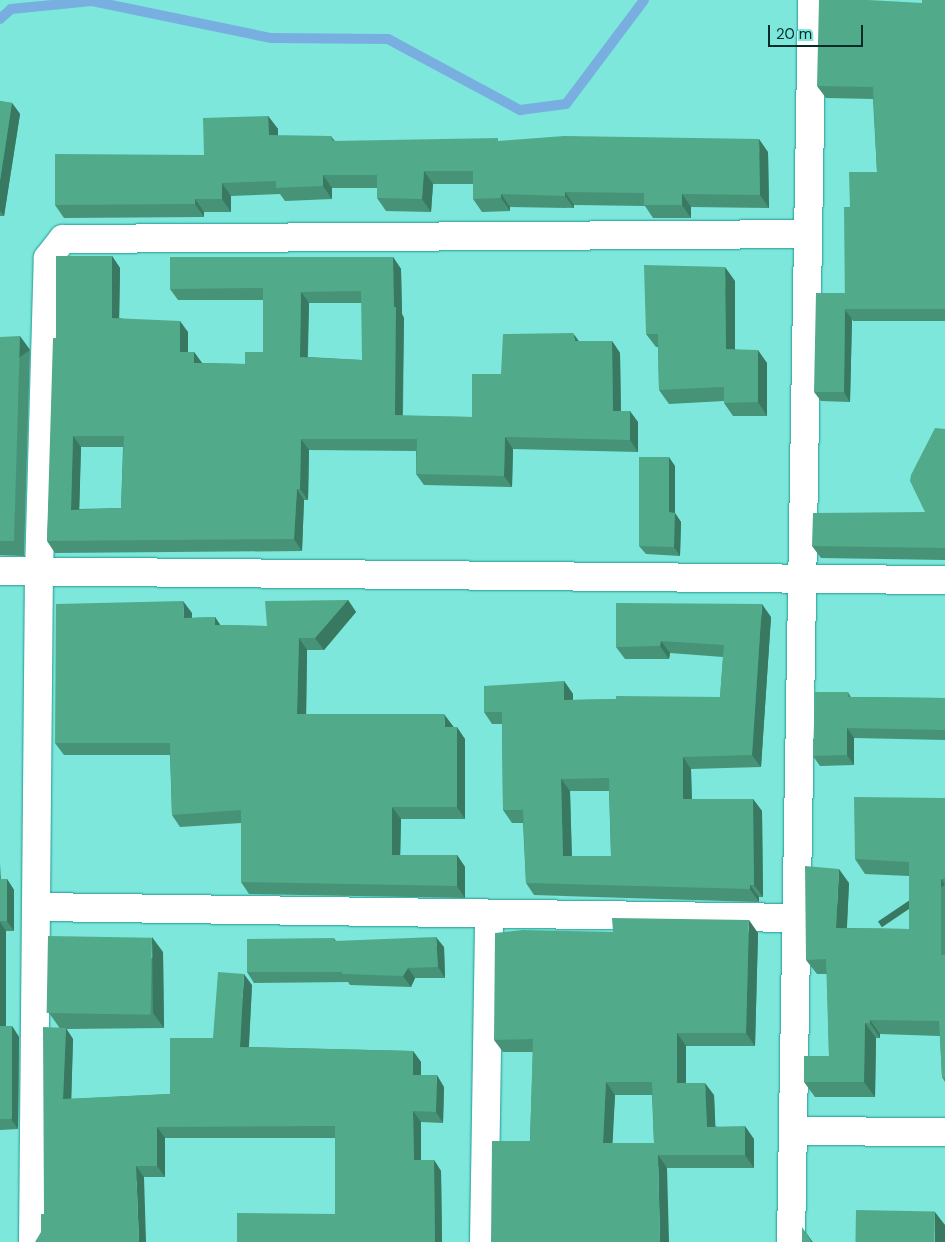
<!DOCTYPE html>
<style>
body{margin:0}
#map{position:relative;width:945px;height:1242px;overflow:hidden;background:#7de7dc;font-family:"DM Sans",sans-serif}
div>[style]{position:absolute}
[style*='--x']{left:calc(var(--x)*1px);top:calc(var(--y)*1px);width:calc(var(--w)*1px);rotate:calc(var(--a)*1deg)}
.stream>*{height:10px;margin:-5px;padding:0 5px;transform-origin:5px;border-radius:5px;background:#79afe0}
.roads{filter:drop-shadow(0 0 1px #21988f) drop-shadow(0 0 1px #21988f)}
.minor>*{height:28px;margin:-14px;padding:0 14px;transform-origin:14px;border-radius:14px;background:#fff}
.wall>*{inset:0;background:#469377}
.shaded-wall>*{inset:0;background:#397861;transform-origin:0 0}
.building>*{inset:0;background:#51ab8a;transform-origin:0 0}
span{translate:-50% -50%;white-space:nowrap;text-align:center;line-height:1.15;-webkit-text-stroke:5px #7de7dc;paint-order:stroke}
.scale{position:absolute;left:768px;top:25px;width:95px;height:22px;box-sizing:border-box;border:2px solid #082b28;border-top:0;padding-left:6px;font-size:15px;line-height:18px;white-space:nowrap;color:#082b28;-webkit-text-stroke:4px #7de7dc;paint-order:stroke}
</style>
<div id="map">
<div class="stream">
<div style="--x:0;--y:19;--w:15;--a:-42"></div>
<div style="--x:11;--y:9;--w:81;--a:-5.6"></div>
<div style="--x:92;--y:1;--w:183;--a:11.7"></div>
<div style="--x:271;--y:38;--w:117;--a:0.5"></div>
<div style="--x:388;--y:39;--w:150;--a:28.3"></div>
<div style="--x:520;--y:110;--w:46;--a:-7.4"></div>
<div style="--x:566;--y:104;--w:130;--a:-53.1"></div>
</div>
<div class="roads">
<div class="minor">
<div style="--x:0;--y:571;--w:945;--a:0.55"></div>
<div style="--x:38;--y:907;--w:759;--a:0.83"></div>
<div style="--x:793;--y:1131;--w:152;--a:0.4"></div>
<div style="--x:33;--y:1242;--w:670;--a:-89.49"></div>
<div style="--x:39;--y:572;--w:314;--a:-88.4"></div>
<div style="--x:48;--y:258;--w:24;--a:-52"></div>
<div style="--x:63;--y:239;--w:745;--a:-0.38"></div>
<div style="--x:484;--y:1242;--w:328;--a:-89.1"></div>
<div style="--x:791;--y:1242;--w:1242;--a:-89.03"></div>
</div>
</div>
<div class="wall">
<div style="clip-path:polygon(945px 0,945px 321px,853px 321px,852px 319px,850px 402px,821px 401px,814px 392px,845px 293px,850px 207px,877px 172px,873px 99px,826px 98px,817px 86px,922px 3px)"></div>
<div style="clip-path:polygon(0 101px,12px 103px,20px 114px,4px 216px,0 216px)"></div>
<div style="clip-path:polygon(268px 116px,278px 129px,278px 136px,331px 136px,335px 141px,500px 141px,768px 152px,769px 208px,691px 207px,691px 218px,653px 218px,645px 206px,574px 205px,574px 208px,510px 207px,510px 211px,482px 212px,473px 199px,473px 184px,433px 184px,431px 212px,386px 211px,377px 198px,377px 188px,332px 188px,332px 199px,285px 201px,280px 194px,231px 196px,231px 212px,204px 212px,204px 217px,64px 218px,55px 205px,204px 155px)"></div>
<div style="clip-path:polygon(evenodd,112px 256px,120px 268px,119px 318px,188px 332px,188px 352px,194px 352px,202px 363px,245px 364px,263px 352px,263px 300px,178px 300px,170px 289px,393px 257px,401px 269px,402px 314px,404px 318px,403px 416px,472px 417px,501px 374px,579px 341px,612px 341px,620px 353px,621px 411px,638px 422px,638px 452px,513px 449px,512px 487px,424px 485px,416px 474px,416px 451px,309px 450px,308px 500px,304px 500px,302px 551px,55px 553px,47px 541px,56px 338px,112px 256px,309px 303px,362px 303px,362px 360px,308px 357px,309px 303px,112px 256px,81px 447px,123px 447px,121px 508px,79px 509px,81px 447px)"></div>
<div style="clip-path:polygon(735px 281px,735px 349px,767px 363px,767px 416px,733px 416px,724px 403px,724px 401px,669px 404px,659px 390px,658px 347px,656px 347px,646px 334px)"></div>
<div style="clip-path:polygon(0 337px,30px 350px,24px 556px,0 555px)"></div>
<div style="clip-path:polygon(945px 429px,945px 560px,821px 558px,812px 546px,925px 512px)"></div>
<div style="clip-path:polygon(675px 466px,675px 513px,681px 522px,680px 556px,646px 554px,639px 546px)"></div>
<div style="clip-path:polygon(348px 600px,356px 612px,324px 650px,307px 650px,306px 714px,453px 726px,465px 739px,465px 819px,401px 819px,400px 855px,457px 855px,465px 867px,465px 898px,249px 894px,241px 882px,241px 823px,180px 827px,172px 815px,170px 755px,64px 755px,55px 743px,192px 613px,192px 618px,215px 617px,220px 625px,267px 626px)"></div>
<div style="clip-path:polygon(evenodd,771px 617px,761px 767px,691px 769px,692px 799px,753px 799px,762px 811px,763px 897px,759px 897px,759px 902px,534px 895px,526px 883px,523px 823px,512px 823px,503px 810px,502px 724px,492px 724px,484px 712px,564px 681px,573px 694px,573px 700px,720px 697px,723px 657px,670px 653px,669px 659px,625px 659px,616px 647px,771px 617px,570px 791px,609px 791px,611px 856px,572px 856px,570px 791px)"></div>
<div style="clip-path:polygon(848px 692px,851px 697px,945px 698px,945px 740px,854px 738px,854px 765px,820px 766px,813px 756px)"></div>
<div style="clip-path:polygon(945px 798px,945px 1082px,942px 1077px,940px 1036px,880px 1034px,880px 1038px,876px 1038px,875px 1097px,815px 1097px,804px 1082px,829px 1056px,827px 974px,817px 974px,806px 960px,849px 883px,847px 928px,909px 929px,909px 876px,865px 874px,855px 859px)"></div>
<div style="clip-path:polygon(0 863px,1px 879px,7px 879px,14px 890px,14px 931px,6px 931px,6px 1026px,12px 1026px,19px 1037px,18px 1129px,0 1130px)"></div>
<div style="clip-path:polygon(evenodd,613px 932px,758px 933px,755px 1046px,686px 1046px,686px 1083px,714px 1095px,715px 1126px,754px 1139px,754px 1168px,667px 1168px,530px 1141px,533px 1052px,503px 1052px,494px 1040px,613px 932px,615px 1095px,652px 1095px,654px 1143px,612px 1143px,615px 1095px)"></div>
<div style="clip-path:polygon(334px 938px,336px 941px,444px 947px,445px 978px,415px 978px,411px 987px,350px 985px,348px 982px,254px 983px,247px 972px)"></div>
<div style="clip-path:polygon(163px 952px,164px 1028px,66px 1029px,73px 1039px,71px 1099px,170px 1094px,213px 1038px,252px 985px,249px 1047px,413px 1051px,421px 1062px,421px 1075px,444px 1087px,443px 1123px,421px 1122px,421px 1160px,434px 1160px,441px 1171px,442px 1242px,237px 1242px,335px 1214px,335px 1138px,165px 1138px,165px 1177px,144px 1177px,41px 1232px,44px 1214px,59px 1027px,49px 1013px)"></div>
</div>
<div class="shaded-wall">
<div style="clip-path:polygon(12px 103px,20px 114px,4px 216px,0 211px,0 181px)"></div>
<div style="clip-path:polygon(268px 116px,278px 129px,278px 148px,269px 135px)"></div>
<div style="clip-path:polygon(759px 139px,768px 152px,769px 208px,760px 195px)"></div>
<div style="clip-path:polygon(424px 171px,433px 184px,431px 212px,422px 199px)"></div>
<div style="clip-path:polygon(323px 175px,332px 188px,332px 199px,323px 186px)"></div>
<div style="clip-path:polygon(222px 183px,231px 196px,231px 212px,222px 199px)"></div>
<div style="clip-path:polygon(565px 192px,574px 205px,574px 208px,565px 196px)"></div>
<div style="clip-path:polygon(501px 194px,510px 207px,510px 211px,501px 198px)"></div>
<div style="clip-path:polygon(682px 194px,691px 207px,691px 218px,682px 205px)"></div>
<div style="clip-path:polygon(195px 199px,204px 212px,204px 217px,195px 204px)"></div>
<div style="clip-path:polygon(112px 256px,120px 268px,119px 329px,112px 318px)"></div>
<div style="clip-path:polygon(393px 257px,401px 269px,402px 314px,404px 318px,402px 427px,395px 415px)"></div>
<div style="clip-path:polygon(725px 267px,735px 281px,735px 363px,726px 349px)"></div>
<div style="clip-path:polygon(301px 292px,309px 303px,307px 368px,300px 357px)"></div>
<div style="clip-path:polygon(845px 310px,852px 319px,850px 402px,844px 392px)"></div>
<div style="clip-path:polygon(180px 321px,188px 332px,188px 363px,180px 352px)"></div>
<div style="clip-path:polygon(573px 333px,581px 344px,575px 341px)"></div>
<div style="left:20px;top:336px;width:17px;height:205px;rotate:54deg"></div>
<div style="clip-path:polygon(612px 341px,620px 353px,621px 422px,613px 411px)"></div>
<div style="clip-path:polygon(758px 350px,767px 363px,767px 416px,758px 402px)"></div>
<div style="clip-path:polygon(194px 352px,202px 363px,194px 363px)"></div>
<div style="clip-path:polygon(630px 411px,638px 422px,638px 452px,630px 440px)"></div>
<div style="clip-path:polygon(73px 436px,81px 447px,79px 521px,71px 510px)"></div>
<div style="clip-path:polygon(505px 437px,513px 449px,512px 487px,504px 476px)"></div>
<div style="clip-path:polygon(301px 439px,309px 450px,308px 500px,300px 489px)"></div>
<div style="clip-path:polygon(669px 457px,675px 466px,675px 513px,681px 522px,680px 556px,674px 547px,669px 512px)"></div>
<div style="clip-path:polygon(297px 489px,304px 500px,302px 551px,294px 539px)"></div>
<div style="clip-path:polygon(348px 600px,356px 612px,324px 650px,315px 638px)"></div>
<div style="clip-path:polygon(183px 601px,192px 613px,192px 630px,184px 618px)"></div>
<div style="clip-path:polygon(762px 604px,771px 617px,761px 767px,752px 755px)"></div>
<div style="clip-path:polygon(215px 617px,223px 629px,215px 625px)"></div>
<div style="clip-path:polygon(299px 638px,307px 650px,306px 726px,297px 714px)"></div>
<div style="clip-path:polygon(661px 641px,670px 653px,669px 659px,660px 646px)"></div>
<div style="clip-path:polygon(564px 681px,573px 694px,573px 713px,564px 700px)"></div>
<div style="clip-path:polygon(444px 714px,453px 726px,453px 739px,445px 727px)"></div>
<div style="clip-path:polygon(457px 727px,465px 739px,465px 819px,457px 807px)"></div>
<div style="clip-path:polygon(847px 728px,854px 738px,854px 765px,847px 755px)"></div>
<div style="clip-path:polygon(683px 757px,691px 769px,692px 811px,683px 799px)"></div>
<div style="clip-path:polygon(561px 779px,570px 791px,572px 868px,563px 856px)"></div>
<div style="clip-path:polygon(753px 799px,762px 811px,763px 897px,754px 885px)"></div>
<div style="clip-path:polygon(392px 807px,401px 819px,400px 867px,392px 855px)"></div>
<div style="clip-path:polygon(457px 855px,465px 867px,465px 898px,457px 886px)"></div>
<div style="clip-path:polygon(839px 869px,849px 883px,846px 942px,836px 928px)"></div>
<div style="clip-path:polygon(7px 879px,14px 890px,14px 931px,7px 921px)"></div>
<div style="left:941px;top:879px;width:7px;height:76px;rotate:56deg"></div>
<div style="clip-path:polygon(750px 885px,759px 897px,759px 902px,750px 889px)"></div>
<div style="clip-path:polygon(749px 920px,758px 933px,755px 1046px,746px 1033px)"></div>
<div style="clip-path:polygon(0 922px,6px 931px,6px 1036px,0 1028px)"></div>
<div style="clip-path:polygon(152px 937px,163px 952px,164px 1028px,153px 1013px)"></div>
<div style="clip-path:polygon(436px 937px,444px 947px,445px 978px,438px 967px)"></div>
<div style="clip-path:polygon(408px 968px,415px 978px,411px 987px,403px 976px)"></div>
<div style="clip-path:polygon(244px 974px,252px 985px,248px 1058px,240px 1047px)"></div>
<div style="clip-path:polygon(870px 1020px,880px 1034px,880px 1038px,870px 1023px)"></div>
<div style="clip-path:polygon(865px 1023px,876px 1038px,875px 1097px,864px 1082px)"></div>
<div style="clip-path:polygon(12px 1026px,19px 1037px,18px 1129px,11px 1119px)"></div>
<div style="clip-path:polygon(66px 1028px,73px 1039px,71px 1110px,63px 1099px)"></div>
<div style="clip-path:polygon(677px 1033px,686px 1046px,686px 1096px,677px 1083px)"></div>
<div style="clip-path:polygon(413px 1051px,421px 1062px,421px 1086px,413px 1075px)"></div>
<div style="clip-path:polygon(437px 1075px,444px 1087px,443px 1123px,436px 1112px)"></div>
<div style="clip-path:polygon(606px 1082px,615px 1095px,612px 1155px,603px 1143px)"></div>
<div style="clip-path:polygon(705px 1083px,714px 1095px,716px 1139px,707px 1127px)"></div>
<div style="clip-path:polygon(413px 1111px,421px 1122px,421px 1171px,414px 1160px)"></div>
<div style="clip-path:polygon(745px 1126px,754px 1139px,754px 1168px,745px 1155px)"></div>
<div style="clip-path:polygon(157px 1127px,165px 1138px,165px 1177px,157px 1166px)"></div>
<div style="clip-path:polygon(658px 1155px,667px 1168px,669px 1242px,660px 1242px)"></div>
<div style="clip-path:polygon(434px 1160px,441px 1171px,442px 1242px,435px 1242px)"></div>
<div style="clip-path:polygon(136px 1166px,144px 1177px,146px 1242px,139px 1242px)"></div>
<div style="clip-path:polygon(935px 1212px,945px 1225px,945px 1242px,935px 1242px)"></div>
<div style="clip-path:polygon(802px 1227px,812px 1241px,813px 1242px,811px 1242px)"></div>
</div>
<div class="building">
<div style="clip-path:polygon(819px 0,868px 0,922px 3px,922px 0,945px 0,945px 309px,845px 309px,844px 207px,850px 207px,849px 172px,877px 172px,873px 87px,817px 86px)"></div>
<div style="clip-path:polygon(0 101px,12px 103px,0 181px)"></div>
<div style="clip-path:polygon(268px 116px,269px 135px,331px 136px,332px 141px,498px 138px,498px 141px,564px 136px,759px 139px,760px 195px,682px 194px,682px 205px,644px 205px,644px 193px,565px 192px,565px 196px,501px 194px,501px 198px,473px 199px,473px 171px,424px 171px,422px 199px,377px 198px,377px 175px,323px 175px,323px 186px,276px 188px,276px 181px,222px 183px,222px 199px,195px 199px,195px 204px,55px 205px,55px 154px,204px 155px,203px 118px)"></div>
<div style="clip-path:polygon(evenodd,56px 256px,112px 256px,112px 318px,180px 321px,180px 352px,194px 352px,194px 363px,245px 364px,245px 352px,263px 352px,263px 288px,170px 289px,170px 257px,393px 257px,394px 307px,396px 307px,395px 415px,472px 417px,472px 374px,501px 374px,503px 334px,573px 333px,575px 341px,612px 341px,613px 411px,630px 411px,630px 440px,505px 437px,504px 476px,416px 474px,417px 439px,301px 439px,300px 489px,297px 489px,294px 539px,47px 541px,53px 338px,56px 338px,56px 256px,361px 291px,362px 360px,300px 357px,301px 292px,361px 291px,56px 256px,73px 436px,124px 436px,121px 508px,71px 510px,73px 436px)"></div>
<div style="clip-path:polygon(644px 265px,725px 267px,726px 349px,758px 350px,758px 402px,724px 403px,724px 387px,659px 390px,658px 334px,646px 334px)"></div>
<div style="clip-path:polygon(816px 293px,845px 293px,845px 309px,844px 392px,814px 392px)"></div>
<div style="clip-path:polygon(20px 336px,14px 541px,0 541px,0 337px)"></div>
<div style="clip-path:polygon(935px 428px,945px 429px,945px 548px,812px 546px,813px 513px,925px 512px,910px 481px,911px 475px)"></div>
<div style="clip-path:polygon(639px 457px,669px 457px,669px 512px,675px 513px,674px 547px,639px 546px)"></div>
<div style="clip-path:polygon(348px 600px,315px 638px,299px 638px,297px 714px,444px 714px,445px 727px,457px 727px,457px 807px,392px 807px,392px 855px,457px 855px,457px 886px,241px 882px,241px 810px,172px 815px,170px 743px,55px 743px,56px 604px,183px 601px,184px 618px,215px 617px,215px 625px,267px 626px,265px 601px)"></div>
<div style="clip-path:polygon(evenodd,616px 603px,762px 604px,752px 755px,683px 757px,683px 799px,753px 799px,754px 885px,750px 885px,750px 889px,526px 883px,523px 810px,503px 810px,502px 712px,484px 712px,484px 686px,564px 681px,564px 700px,616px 699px,616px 696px,720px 697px,724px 645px,661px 641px,660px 646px,616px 647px,616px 603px,609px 778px,611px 856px,563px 856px,561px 779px,609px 778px)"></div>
<div style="clip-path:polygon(815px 692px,848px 692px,848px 697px,945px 698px,945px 730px,847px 728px,847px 755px,813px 756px)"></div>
<div style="clip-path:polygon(854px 797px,945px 798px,945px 879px,941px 879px,941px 955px,945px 955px,945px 1078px,942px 1077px,939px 1021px,870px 1020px,870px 1023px,865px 1023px,864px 1082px,804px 1082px,804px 1056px,829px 1056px,826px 959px,806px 960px,805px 866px,839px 869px,836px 928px,909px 929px,909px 862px,855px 859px)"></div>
<div style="left:0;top:879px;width:7px;height:42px"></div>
<div style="clip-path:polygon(evenodd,612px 918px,749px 920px,746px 1033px,677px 1033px,677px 1083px,705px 1083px,707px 1127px,745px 1126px,745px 1155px,658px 1155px,660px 1242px,491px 1242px,492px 1141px,530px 1141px,533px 1039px,494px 1040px,495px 933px,523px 930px,613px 932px,612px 918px,606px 1082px,652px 1082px,654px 1143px,603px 1143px,606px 1082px)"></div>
<div style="left:48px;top:936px;width:104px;height:77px;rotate:1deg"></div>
<div style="clip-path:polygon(436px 937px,438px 967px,408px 968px,403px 976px,342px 974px,342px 972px,247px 972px,247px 939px,334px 938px,334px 941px)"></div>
<div style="clip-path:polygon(218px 972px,244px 974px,240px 1047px,413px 1051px,413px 1075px,437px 1075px,436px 1112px,413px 1111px,414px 1160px,434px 1160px,435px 1242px,237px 1242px,237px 1213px,335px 1214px,335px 1126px,157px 1127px,157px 1166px,136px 1166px,139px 1242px,35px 1242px,41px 1232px,41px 1214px,44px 1214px,43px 1027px,66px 1028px,63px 1099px,170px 1094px,170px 1038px,213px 1038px)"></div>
<div style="left:0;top:1026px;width:12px;height:93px"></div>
<div style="left:856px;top:1210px;width:79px;height:32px;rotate:1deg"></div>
<div style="clip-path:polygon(802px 1227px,811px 1242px,802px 1242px)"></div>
</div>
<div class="scale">20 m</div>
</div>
